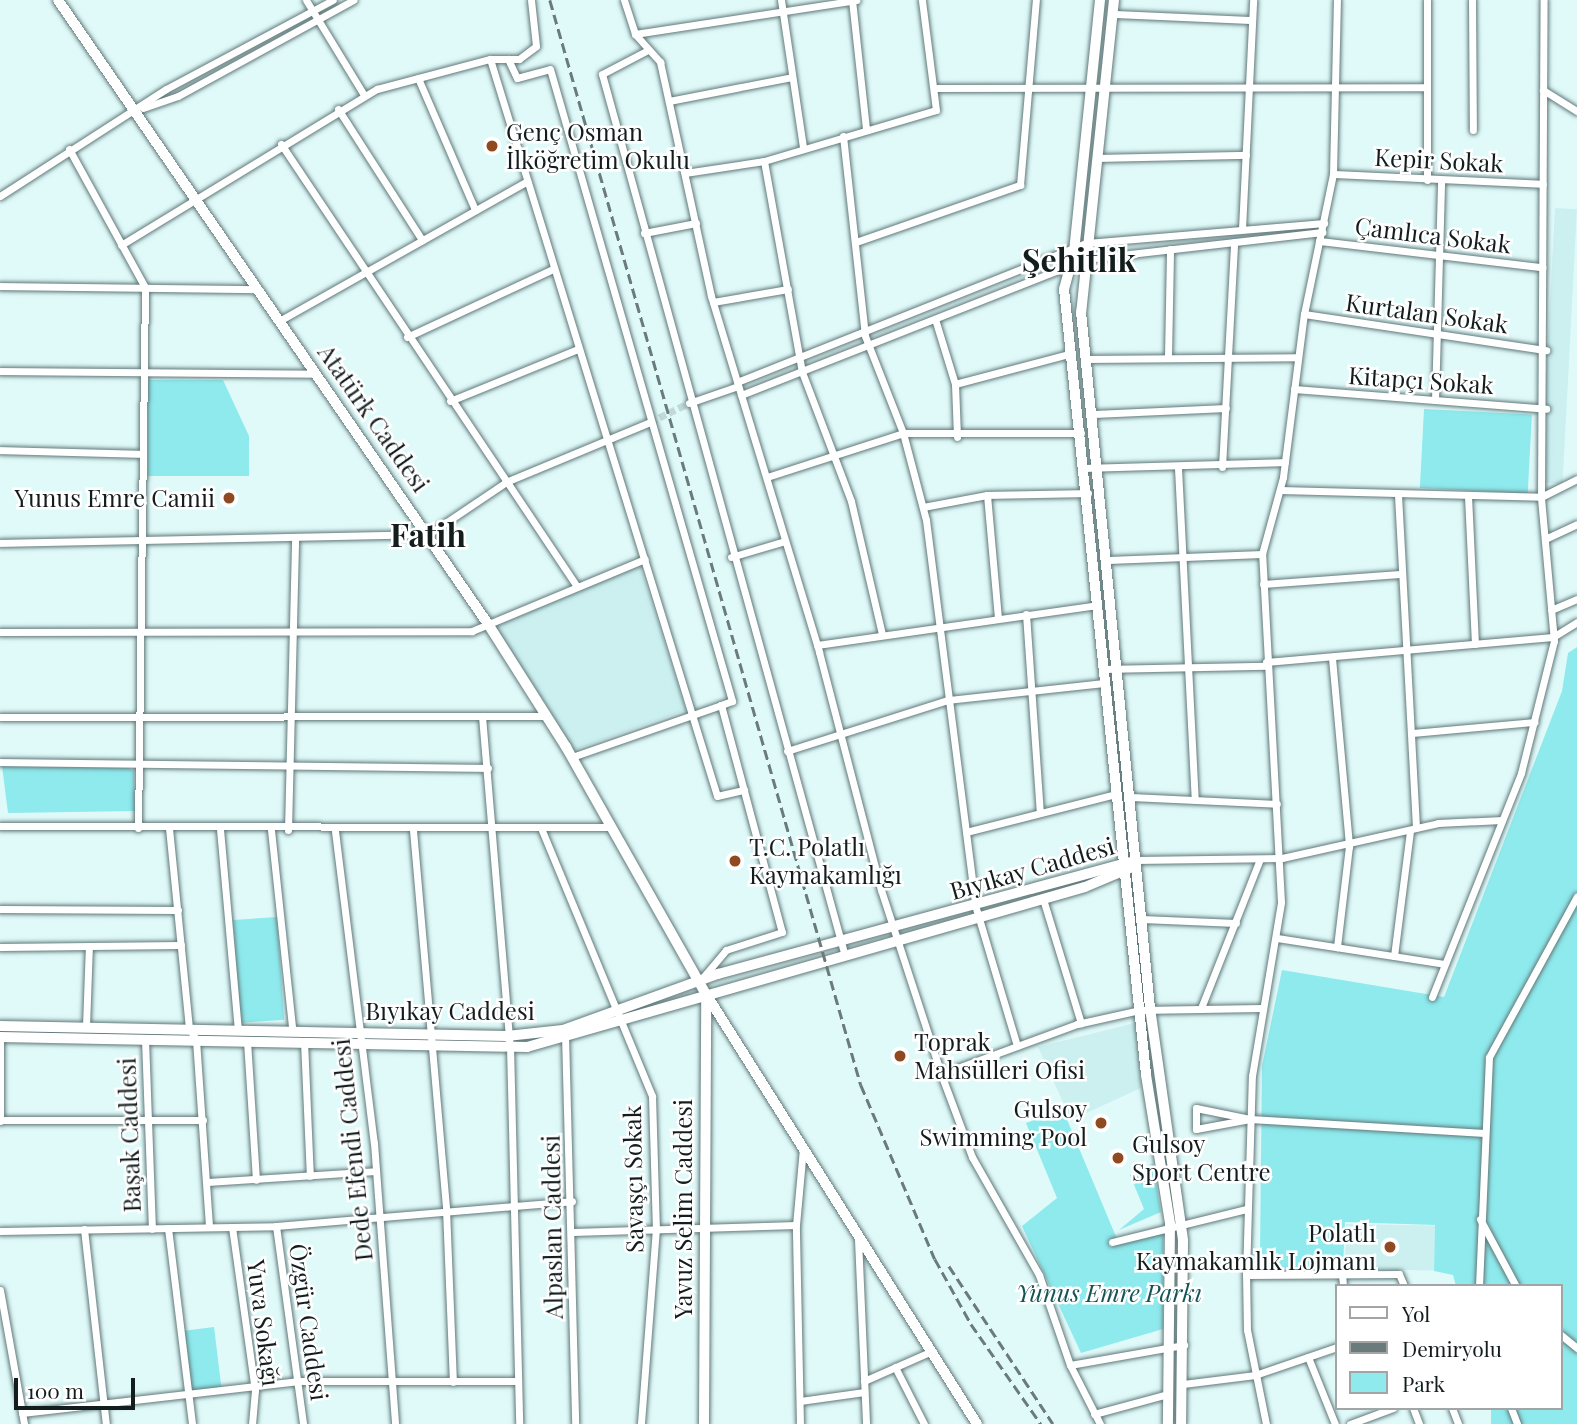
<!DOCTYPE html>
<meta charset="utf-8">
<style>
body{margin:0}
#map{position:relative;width:1577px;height:1424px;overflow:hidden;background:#e0fafa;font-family:"Playfair Display",serif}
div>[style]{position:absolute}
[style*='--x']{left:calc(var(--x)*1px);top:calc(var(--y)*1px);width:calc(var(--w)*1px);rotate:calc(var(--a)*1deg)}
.built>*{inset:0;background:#ccf0f0;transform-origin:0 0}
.green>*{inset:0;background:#8eeaed;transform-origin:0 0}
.street-tunnel>*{height:7px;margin-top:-3.5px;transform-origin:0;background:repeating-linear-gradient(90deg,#c1d9d9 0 7px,transparent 0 10.5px)}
.roads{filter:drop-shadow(0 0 2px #617879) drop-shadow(0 0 2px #617879)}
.street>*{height:7px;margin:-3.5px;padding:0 3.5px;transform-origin:3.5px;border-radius:3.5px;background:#fff}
.secondary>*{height:10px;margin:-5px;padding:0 5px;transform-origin:5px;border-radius:5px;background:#fff}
.rail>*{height:2.5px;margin-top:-1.25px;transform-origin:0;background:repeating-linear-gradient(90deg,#6b7b7b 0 10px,transparent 0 15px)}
.dots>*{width:19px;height:19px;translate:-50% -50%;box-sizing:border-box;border:4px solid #fff;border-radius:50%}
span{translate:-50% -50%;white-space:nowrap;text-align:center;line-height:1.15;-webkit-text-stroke:5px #fff;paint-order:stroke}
.poi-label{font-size:24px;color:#141d1d}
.left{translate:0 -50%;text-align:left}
.right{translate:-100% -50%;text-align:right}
.street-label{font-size:24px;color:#141d1d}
.park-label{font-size:24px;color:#155355;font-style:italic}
.district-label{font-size:32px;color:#141d1d;font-weight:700}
.legend{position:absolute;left:1335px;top:1284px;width:228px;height:126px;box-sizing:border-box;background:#fff;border:2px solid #a1a5a5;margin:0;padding:9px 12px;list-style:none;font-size:21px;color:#141d1d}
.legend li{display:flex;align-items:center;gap:14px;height:35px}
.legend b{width:35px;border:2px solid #a1a5a5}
.scale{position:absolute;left:14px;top:1378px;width:121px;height:32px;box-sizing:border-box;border:4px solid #141d1d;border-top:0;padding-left:9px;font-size:21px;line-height:24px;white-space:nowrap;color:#141d1d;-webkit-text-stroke:5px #fff;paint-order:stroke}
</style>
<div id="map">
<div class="built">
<div style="left:1555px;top:208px;width:22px;height:275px;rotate:3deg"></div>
<div style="clip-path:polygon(640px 566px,686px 710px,574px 750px,493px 623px)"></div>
<div style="clip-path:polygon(1135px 1023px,1141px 1088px,1071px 1120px,1038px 1047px)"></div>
<div style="left:1346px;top:1224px;width:89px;height:45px;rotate:1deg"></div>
</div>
<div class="green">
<div style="clip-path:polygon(148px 380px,223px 380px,249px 436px,249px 476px,148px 476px)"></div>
<div style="left:1424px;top:409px;width:108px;height:79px;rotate:3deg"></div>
<div style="clip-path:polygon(1577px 647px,1577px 1424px,1491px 1424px,1491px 1408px,1561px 1408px,1561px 1286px,1456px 1286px,1453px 1275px,1434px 1271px,1435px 1225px,1345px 1222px,1343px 1268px,1279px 1268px,1278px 1253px,1260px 1255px,1262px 1066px,1282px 970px,1444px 997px,1562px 691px,1568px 653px)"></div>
<div style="clip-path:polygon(2px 766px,128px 768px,134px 771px,135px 811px,8px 813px)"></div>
<div style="left:277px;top:917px;width:103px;height:44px;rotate:86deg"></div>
<div style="clip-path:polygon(1063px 1110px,1117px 1239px,1121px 1244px,1163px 1232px,1163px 1329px,1081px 1353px,1022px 1226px,1057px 1198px,1026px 1123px)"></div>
<div style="clip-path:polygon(1153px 1163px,1161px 1212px,1119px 1230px,1144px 1209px,1130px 1175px)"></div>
<div style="left:214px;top:1327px;width:62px;height:30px;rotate:83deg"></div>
</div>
<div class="street-tunnel">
<div style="--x:650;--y:422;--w:43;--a:-26"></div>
</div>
<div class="roads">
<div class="street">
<div style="--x:306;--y:0;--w:111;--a:58.6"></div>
<div style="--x:624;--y:0;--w:36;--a:72"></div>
<div style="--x:635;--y:34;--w:38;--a:48"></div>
<div style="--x:660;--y:62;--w:239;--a:77.7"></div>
<div style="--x:711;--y:296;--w:372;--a:73.1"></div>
<div style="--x:819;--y:652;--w:246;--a:75.4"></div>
<div style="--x:881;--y:890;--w:194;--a:71.9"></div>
<div style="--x:941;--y:1074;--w:89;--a:69.5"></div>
<div style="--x:972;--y:1157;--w:136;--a:60.4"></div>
<div style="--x:1039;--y:1275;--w:95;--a:71"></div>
<div style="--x:1070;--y:1365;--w:66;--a:63"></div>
<div style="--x:781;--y:0;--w:150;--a:81.5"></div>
<div style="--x:852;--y:0;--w:129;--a:83.8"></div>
<div style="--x:1472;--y:0;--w:130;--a:89.6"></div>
<div style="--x:1113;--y:14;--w:139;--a:2.5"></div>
<div style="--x:635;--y:34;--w:224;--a:-8.7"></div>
<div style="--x:648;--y:50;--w:52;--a:152.4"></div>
<div style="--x:602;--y:74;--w:915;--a:74.6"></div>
<div style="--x:490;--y:59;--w:771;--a:72.88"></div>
<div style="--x:717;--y:796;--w:28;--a:-13"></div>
<div style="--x:508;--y:59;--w:21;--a:65"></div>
<div style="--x:517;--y:78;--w:34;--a:-15"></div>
<div style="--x:550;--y:69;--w:658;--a:73.93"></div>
<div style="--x:732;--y:701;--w:12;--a:160"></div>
<div style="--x:418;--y:78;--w:144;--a:66.6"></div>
<div style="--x:934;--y:88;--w:493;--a:-0.1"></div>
<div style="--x:1543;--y:90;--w:40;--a:32"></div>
<div style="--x:669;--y:101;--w:125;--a:-11"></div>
<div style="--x:143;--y:108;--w:37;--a:-19"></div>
<div style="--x:178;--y:96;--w:200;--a:-28.7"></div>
<div style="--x:338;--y:109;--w:156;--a:57.3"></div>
<div style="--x:843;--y:136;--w:201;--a:83.7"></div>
<div style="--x:865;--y:336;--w:104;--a:68.6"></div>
<div style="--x:903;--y:433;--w:90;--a:75.2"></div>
<div style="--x:926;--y:520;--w:388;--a:82.7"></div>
<div style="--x:975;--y:905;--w:147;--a:73.4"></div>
<div style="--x:281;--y:144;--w:531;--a:56.22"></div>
<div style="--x:69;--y:149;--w:158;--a:61.2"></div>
<div style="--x:145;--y:287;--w:541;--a:90.74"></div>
<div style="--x:1099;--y:158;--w:147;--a:-1.2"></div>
<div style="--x:764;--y:161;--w:214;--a:79.8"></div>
<div style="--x:802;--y:372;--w:138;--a:69.2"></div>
<div style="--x:851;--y:501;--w:137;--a:76.9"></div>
<div style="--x:685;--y:173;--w:80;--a:-8.6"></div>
<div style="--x:764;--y:161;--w:179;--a:-16.5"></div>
<div style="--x:936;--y:110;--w:111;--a:-97.3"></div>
<div style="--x:1333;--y:174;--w:210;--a:2.7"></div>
<div style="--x:1427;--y:180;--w:180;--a:-90"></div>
<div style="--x:0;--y:196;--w:197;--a:-32.8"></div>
<div style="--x:166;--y:89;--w:189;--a:-28.1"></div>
<div style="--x:1242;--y:229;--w:229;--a:-87.2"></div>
<div style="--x:644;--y:233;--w:53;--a:-10.9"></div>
<div style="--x:1319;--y:241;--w:225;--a:6.7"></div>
<div style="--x:856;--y:242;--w:174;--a:-19.2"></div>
<div style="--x:1020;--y:185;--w:186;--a:-85.1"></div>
<div style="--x:121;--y:245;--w:300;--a:-31.4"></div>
<div style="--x:377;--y:89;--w:117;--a:-14.9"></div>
<div style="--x:490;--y:59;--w:29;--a:0"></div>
<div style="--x:519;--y:59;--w:21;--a:-37"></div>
<div style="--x:536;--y:46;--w:46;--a:-96.2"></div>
<div style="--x:0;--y:286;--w:257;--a:0.7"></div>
<div style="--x:713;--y:302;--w:76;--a:-9.8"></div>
<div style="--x:1304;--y:314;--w:245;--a:8.5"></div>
<div style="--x:935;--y:319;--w:68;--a:72.9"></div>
<div style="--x:955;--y:384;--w:53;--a:87.8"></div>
<div style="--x:279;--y:321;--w:285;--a:-29.4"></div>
<div style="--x:407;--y:337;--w:161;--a:-25"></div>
<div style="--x:1168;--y:357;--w:108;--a:-88.9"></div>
<div style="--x:1086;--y:359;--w:211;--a:-0.5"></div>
<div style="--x:0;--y:371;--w:316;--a:0.5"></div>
<div style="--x:737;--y:382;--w:377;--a:-21.7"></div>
<div style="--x:1087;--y:243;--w:238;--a:-4.8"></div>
<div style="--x:955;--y:384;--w:121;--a:-14.8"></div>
<div style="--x:1294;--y:389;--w:253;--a:4.5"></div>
<div style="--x:741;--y:395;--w:371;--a:-21.5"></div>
<div style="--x:1086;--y:259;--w:238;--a:-6.5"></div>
<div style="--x:1435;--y:400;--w:219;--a:-88.4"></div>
<div style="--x:450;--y:401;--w:138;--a:-22.1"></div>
<div style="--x:689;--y:403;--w:52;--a:-19.1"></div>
<div style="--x:1094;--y:414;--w:132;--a:-2.6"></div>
<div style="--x:0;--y:450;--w:143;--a:1.6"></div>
<div style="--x:1222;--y:467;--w:225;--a:-86.9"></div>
<div style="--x:1087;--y:468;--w:198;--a:-1.7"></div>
<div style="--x:1178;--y:468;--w:332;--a:87.1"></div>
<div style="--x:767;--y:477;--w:143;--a:-17.9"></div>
<div style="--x:903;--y:433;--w:178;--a:0"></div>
<div style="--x:1280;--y:490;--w:261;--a:1.5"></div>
<div style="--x:1541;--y:497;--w:40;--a:-26.6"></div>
<div style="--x:987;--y:495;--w:123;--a:84.9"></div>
<div style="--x:1398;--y:495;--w:333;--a:86.9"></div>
<div style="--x:1468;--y:496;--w:148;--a:87.3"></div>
<div style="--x:923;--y:507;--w:65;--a:-10.6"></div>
<div style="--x:987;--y:495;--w:101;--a:-1.1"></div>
<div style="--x:1545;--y:539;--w:35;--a:-25"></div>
<div style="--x:0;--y:543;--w:429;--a:-1.2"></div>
<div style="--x:429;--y:534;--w:93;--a:-34"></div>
<div style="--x:506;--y:482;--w:156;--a:-22.6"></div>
<div style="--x:731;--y:557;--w:56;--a:-16.5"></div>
<div style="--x:1108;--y:560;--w:154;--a:-2.2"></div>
<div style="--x:1263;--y:584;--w:137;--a:-4.2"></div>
<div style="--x:1551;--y:610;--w:28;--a:-23"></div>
<div style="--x:1026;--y:614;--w:198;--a:86"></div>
<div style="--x:0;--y:632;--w:472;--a:-0.1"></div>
<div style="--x:472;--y:631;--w:187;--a:-22.6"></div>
<div style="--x:817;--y:645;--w:283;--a:-8.1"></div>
<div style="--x:1332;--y:658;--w:189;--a:84.8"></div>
<div style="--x:1349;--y:846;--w:102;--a:96.8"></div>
<div style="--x:1266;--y:662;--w:288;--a:-5"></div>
<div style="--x:1553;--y:637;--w:28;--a:-32"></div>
<div style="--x:1103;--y:669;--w:163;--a:-1.1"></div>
<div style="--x:482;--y:716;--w:331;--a:85.2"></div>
<div style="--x:510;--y:1046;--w:378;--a:88.6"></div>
<div style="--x:0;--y:717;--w:547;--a:-0.1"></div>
<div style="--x:1413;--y:733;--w:122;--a:-5.2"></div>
<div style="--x:787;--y:751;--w:169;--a:-17.6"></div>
<div style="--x:948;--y:700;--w:158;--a:-6.2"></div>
<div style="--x:572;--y:757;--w:158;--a:-19.2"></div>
<div style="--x:721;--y:705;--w:235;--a:75"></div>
<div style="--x:782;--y:932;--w:59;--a:162.2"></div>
<div style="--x:726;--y:950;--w:38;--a:130"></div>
<div style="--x:0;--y:762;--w:488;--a:0.7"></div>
<div style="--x:1131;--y:797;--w:146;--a:2.7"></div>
<div style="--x:0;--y:826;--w:612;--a:0.09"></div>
<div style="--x:169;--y:828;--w:200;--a:84.3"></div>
<div style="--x:189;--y:1027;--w:15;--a:62"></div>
<div style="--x:196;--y:1040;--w:187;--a:86"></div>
<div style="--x:541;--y:828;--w:290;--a:67.5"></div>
<div style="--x:652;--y:1096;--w:132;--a:88.3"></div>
<div style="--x:656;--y:1228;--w:197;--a:94.4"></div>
<div style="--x:220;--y:829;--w:201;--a:84.9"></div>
<div style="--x:271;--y:830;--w:199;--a:83.9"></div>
<div style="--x:288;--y:830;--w:293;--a:-88.6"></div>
<div style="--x:413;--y:830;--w:380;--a:85"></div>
<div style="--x:446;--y:1209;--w:173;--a:87.7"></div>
<div style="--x:335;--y:831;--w:314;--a:82.9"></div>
<div style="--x:374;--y:1143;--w:282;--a:85.7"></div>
<div style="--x:966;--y:832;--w:155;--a:-14.2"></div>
<div style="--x:1135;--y:860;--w:147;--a:-0.8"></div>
<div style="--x:1282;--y:858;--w:160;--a:-12.6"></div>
<div style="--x:1438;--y:823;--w:64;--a:-2.7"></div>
<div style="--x:1043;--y:899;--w:130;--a:73"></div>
<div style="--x:0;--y:909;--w:178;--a:0.3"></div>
<div style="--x:1142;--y:919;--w:94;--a:2.4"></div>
<div style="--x:1277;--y:938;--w:169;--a:8.8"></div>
<div style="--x:0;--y:947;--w:181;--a:-0.6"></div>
<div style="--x:1394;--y:956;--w:126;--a:-82.7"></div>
<div style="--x:1432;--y:997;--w:241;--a:-68.3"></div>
<div style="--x:1521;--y:773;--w:136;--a:-76"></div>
<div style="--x:1554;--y:641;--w:145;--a:-95.2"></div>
<div style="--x:1541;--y:497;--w:497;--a:-89.7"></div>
<div style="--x:1201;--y:1008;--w:160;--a:-68.4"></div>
<div style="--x:86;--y:1026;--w:80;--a:-87.9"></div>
<div style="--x:565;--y:1034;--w:390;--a:88.5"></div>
<div style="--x:145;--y:1039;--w:190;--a:87.9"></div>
<div style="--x:247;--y:1041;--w:139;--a:86.3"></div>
<div style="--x:304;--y:1041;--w:135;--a:87.5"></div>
<div style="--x:941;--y:1074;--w:145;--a:-20.2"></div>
<div style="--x:1077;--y:1024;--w:65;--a:-12.5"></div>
<div style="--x:1140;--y:1010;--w:121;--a:-0.9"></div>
<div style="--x:1250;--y:1119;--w:55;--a:169.5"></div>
<div style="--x:1196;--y:1129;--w:21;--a:-90"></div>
<div style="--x:1196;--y:1108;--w:55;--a:11.5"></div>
<div style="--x:1250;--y:1119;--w:235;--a:3.4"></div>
<div style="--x:0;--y:1120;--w:203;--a:0"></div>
<div style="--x:0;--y:1121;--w:86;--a:-90"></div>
<div style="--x:207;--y:1182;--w:169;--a:-3.7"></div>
<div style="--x:1480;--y:1219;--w:76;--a:61.8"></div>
<div style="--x:276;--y:1226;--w:200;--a:82.2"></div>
<div style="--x:232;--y:1227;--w:165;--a:82"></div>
<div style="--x:255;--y:1390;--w:34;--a:95"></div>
<div style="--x:168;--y:1228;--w:197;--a:83"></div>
<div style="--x:84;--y:1229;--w:196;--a:83.6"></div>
<div style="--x:0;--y:1231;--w:276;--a:-1"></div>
<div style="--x:276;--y:1226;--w:297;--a:-4.8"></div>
<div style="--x:573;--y:1232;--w:223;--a:-1.8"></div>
<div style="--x:858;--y:1239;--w:185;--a:87.5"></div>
<div style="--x:1112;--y:1242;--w:138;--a:-13.8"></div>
<div style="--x:1342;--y:1274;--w:12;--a:85"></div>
<div style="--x:1246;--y:1275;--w:153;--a:-0.4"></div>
<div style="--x:1399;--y:1274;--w:13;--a:67"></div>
<div style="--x:1479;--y:1286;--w:229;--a:-87.5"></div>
<div style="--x:1489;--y:1057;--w:183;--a:-61.3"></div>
<div style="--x:0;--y:1290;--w:136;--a:79.8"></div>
<div style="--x:1561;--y:1335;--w:21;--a:39"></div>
<div style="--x:1308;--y:1357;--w:72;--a:68.1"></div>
<div style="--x:1070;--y:1365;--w:116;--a:-10"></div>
<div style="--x:895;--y:1367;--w:64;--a:63"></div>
<div style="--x:864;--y:1381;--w:74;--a:-23.8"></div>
<div style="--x:1183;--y:1384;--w:73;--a:-7.1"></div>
<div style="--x:1255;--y:1375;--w:87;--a:-18.9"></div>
<div style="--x:800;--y:1401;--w:65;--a:-8"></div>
<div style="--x:1413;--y:1408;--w:17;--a:69"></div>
<div style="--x:1452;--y:1408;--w:17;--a:69"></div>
<div style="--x:1511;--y:1408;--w:17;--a:69"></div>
<div style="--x:22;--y:1413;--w:279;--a:-6.6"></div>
<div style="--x:299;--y:1381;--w:219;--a:0"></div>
<div style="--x:1094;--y:1414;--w:77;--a:-15.1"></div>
<div style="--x:800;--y:1424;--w:199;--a:-91.2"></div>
<div style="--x:796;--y:1225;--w:77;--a:-84.8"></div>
<div style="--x:1266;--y:1424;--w:96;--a:-101.4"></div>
<div style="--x:1247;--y:1330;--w:55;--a:-91"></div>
<div style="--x:1246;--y:1275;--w:199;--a:-88.3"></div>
<div style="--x:1252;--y:1076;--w:176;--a:-80.5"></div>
<div style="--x:1281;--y:902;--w:349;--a:-93.1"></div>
<div style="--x:1262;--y:554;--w:80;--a:-74.7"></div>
<div style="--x:1283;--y:477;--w:164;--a:-82.7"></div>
<div style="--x:1304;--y:314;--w:143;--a:-78.3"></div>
<div style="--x:1333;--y:174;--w:174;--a:-88.7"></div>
<div style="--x:1350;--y:1424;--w:46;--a:-20.4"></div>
</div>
<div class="secondary">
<div style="--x:58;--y:0;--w:758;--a:55.43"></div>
<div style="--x:488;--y:624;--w:146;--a:57.6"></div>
<div style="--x:566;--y:747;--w:284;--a:60.5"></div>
<div style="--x:706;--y:994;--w:508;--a:57.78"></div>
<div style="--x:1100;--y:0;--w:253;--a:95.9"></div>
<div style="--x:1074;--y:252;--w:38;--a:105"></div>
<div style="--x:1064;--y:289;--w:790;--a:84.04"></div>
<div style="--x:1146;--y:1075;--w:151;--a:80.8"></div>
<div style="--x:1170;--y:1224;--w:200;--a:90.6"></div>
<div style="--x:1114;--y:0;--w:314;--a:96"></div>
<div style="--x:1081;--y:312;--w:699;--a:84.34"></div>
<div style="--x:1150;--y:1008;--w:235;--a:81.9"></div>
<div style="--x:1183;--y:1241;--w:183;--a:90.6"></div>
<div style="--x:0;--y:1026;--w:507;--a:1.13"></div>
<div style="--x:507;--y:1036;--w:56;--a:-6.1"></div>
<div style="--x:563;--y:1030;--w:165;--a:-19.9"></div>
<div style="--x:718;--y:974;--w:426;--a:-15.2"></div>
<div style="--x:0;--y:1037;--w:527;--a:1.09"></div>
<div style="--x:527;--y:1047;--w:580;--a:-16"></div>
<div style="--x:1085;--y:887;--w:49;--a:-22.9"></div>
<div style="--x:704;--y:1424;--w:430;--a:-89.7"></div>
</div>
</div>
<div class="rail">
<div style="--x:550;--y:0;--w:1129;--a:74.01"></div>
<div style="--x:861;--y:1085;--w:189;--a:67"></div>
<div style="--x:935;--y:1259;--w:74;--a:61"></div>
<div style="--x:971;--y:1324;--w:122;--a:55"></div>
<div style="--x:949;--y:1266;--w:189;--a:56.6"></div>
</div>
<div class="dots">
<div style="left:492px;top:146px;background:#904a21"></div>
<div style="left:229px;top:498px;background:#904a21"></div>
<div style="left:735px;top:861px;background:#904a21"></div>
<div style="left:900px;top:1056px;background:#904a21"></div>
<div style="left:1101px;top:1123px;background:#904a21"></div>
<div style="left:1118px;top:1158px;background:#904a21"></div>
<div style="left:1390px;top:1247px;background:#904a21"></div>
</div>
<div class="poi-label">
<span class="left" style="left:506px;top:146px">Genç Osman<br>İlköğretim Okulu</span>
<span class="right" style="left:215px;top:498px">Yunus Emre Camii</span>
<span class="left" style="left:749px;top:861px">T.C. Polatlı<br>Kaymakamlığı</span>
<span class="left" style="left:914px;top:1056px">Toprak<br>Mahsülleri Ofisi</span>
<span class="right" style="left:1087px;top:1123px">Gulsoy<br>Swimming Pool</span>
<span class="left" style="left:1132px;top:1158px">Gulsoy<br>Sport Centre</span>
<span class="right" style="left:1376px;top:1247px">Polatlı<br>Kaymakamlık Lojmanı</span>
</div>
<div class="street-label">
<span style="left:1439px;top:160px;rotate:3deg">Kepir Sokak</span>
<span style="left:1433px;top:235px;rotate:7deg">Çamlıca Sokak</span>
<span style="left:1427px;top:313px;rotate:8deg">Kurtalan Sokak</span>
<span style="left:1421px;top:380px;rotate:4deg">Kitapçı Sokak</span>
<span style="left:374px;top:418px;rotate:55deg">Atatürk Caddesi</span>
<span style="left:1032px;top:868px;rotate:-16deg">Bıyıkay Caddesi</span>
<span style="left:450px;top:1011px">Bıyıkay Caddesi</span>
<span style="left:129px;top:1135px;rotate:-92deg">Başak Caddesi</span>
<span style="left:352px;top:1150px;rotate:-96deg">Dede Efendi Caddesi</span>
<span style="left:633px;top:1179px;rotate:-91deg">Savaşçı Sokak</span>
<span style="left:683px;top:1209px;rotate:-90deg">Yavuz Selim Caddesi</span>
<span style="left:552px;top:1227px;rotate:-91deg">Alpaslan Caddesi</span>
<span style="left:309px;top:1322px;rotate:82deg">Özgür Caddesi</span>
<span style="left:264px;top:1323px;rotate:83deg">Yuva Sokağı</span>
</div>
<div class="park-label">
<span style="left:1109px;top:1293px">Yunus Emre Parkı</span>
</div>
<div class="district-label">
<span style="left:1079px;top:259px">Şehitlik</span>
<span style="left:428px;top:534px">Fatih</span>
</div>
<ul class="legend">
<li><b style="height:9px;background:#fff"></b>Yol</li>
<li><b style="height:9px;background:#6b7b7b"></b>Demiryolu</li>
<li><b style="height:19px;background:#8eeaed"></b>Park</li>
</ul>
<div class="scale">100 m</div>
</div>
